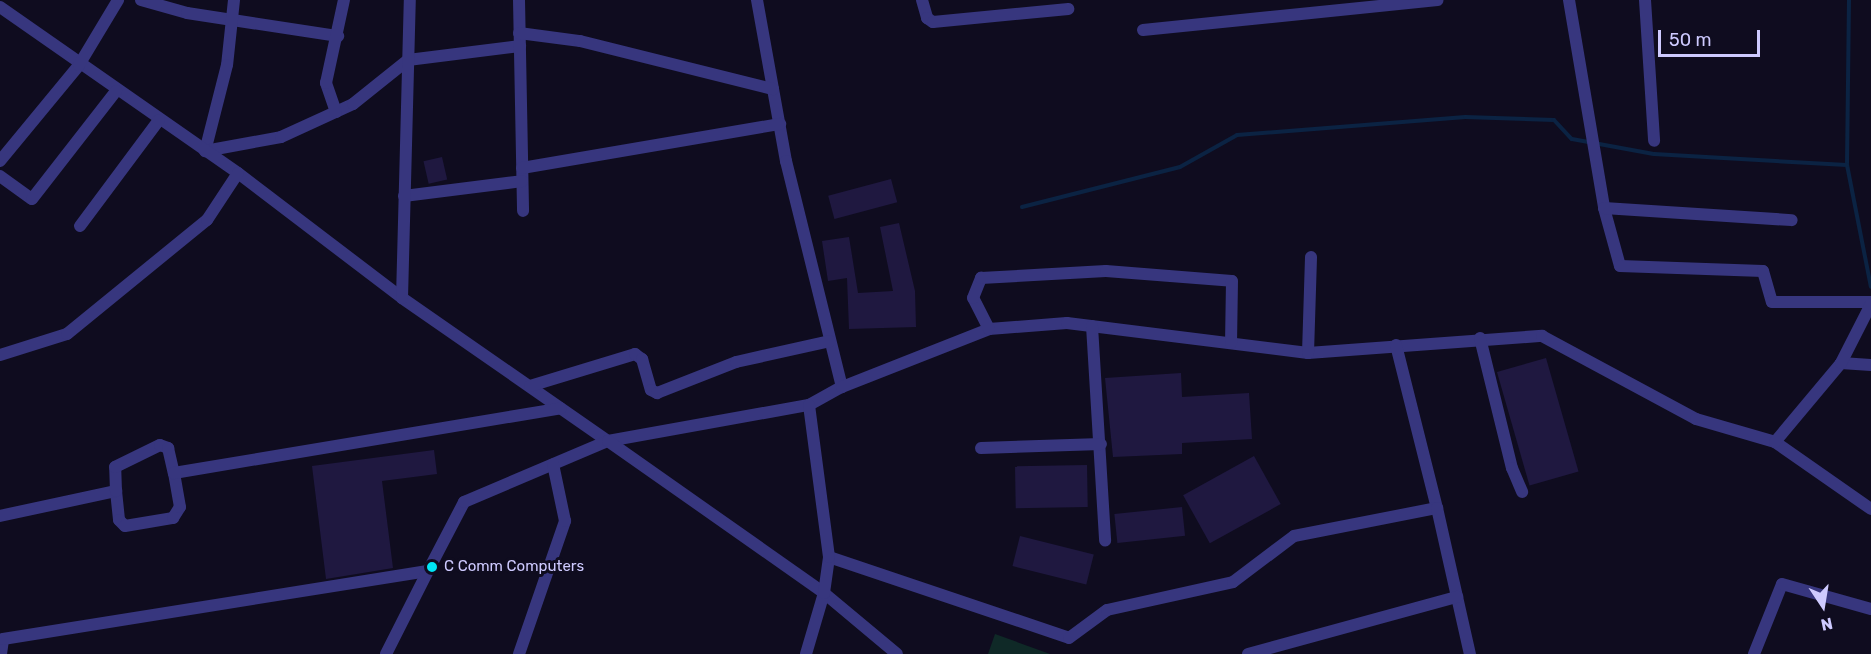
<!DOCTYPE html>
<style>
body{margin:0}
#map{position:relative;width:1871px;height:654px;overflow:hidden;background:#0f0c1f;font-family:Rubik,sans-serif}
div>[style]{position:absolute}
[style*='--x']{left:calc(var(--x)*1px);top:calc(var(--y)*1px);width:calc(var(--w)*1px);rotate:calc(var(--a)*1deg)}
.green>*{inset:0;background:#0f2927}
.stream>*{height:4px;margin:-2px;padding:0 2px;transform-origin:2px;border-radius:2px;background:#0b2343}
.building>*{inset:0;background:#1f1840;transform-origin:0 0}
.street>*{height:12px;margin:-6px;padding:0 6px;transform-origin:6px;border-radius:6px;background:#37367e}
.dots>*{width:16px;height:16px;translate:-50% -50%;box-sizing:border-box;border:3px solid #0f0c1f;border-radius:50%}
span{translate:-50% -50%;white-space:nowrap;text-align:center;line-height:1.15;-webkit-text-stroke:6px #0f0c1f;paint-order:stroke}
.poi-label{font-size:15px;color:#cecaff}
.left{translate:0 -50%;text-align:left}
.north{position:absolute;left:1793px;top:576px;width:60px;height:60px;-webkit-text-stroke:4px #0f0c1f;paint-order:stroke;rotate:168deg;font-size:16px;font-weight:700;line-height:24px;text-align:center;color:#cecaff}
.north::after{content:'';display:block;margin:auto;width:21px;height:27px;background:#cecaff;clip-path:polygon(50% 0,100% 100%,50% 72%,0 100%)}
.scale{position:absolute;left:1658px;top:30px;width:102px;height:27px;box-sizing:border-box;border:3px solid #cecaff;border-top:0;padding-left:8px;font-size:18px;line-height:21px;white-space:nowrap;color:#cecaff;-webkit-text-stroke:4px #0f0c1f;paint-order:stroke}
</style>
<div id="map">
<div class="green">
<div style="clip-path:polygon(995px 634px,1050px 654px,988px 654px)"></div>
</div>
<div class="stream">
<div style="--x:1849;--y:0;--w:165;--a:90.7"></div>
<div style="--x:1847;--y:165;--w:124;--a:78.9"></div>
<div style="--x:1022;--y:207;--w:163;--a:-14.2"></div>
<div style="--x:1180;--y:167;--w:65;--a:-29.3"></div>
<div style="--x:1237;--y:135;--w:229;--a:-4.5"></div>
<div style="--x:1465;--y:117;--w:89;--a:1.9"></div>
<div style="--x:1554;--y:120;--w:26;--a:47"></div>
<div style="--x:1572;--y:139;--w:83;--a:10.4"></div>
<div style="--x:1654;--y:154;--w:193;--a:3.3"></div>
</div>
<div class="building">
<div style="left:442px;top:157px;width:23px;height:19px;rotate:77deg"></div>
<div style="left:891px;top:179px;width:24px;height:65px;rotate:75deg"></div>
<div style="clip-path:polygon(899px 223px,915px 291px,916px 327px,849px 329px,847px 278px,828px 281px,822px 241px,849px 237px,858px 293px,893px 291px,880px 227px)"></div>
<div style="left:1546px;top:358px;width:118px;height:51px;rotate:74deg"></div>
<div style="clip-path:polygon(1181px 373px,1182px 397px,1249px 393px,1252px 439px,1182px 443px,1182px 454px,1113px 457px,1105px 378px)"></div>
<div style="clip-path:polygon(434px 450px,437px 474px,382px 481px,393px 568px,326px 579px,312px 466px)"></div>
<div style="left:1254px;top:456px;width:55px;height:81px;rotate:61deg"></div>
<div style="left:1087px;top:465px;width:42px;height:72px;rotate:89deg"></div>
<div style="left:1182px;top:507px;width:29px;height:68px;rotate:84deg"></div>
<div style="left:1020px;top:536px;width:76px;height:31px;rotate:14deg"></div>
</div>
<div class="street">
<div style="--x:141;--y:0;--w:48;--a:15.8"></div>
<div style="--x:187;--y:13;--w:153;--a:8.7"></div>
<div style="--x:234;--y:0;--w:65;--a:96.1"></div>
<div style="--x:227;--y:65;--w:89;--a:104.3"></div>
<div style="--x:205;--y:151;--w:77;--a:-10.4"></div>
<div style="--x:281;--y:137;--w:79;--a:-24.6"></div>
<div style="--x:353;--y:104;--w:70;--a:-38.7"></div>
<div style="--x:408;--y:60;--w:113;--a:-7.1"></div>
<div style="--x:519;--y:0;--w:211;--a:88.9"></div>
<div style="--x:757;--y:0;--w:164;--a:79.8"></div>
<div style="--x:786;--y:161;--w:233;--a:76.1"></div>
<div style="--x:922;--y:0;--w:19;--a:74"></div>
<div style="--x:927;--y:18;--w:7;--a:34"></div>
<div style="--x:933;--y:22;--w:136;--a:-5.5"></div>
<div style="--x:1569;--y:0;--w:211;--a:80.4"></div>
<div style="--x:1604;--y:208;--w:60;--a:74.6"></div>
<div style="--x:1620;--y:266;--w:143;--a:2"></div>
<div style="--x:1763;--y:271;--w:32;--a:74"></div>
<div style="--x:1772;--y:302;--w:99;--a:0"></div>
<div style="--x:1645;--y:0;--w:141;--a:86.3"></div>
<div style="--x:0;--y:7;--w:290;--a:34.9"></div>
<div style="--x:238;--y:173;--w:206;--a:37.3"></div>
<div style="--x:402;--y:298;--w:251;--a:34.8"></div>
<div style="--x:608;--y:441;--w:204;--a:-10.2"></div>
<div style="--x:809;--y:405;--w:38;--a:-29"></div>
<div style="--x:842;--y:387;--w:158;--a:-21.5"></div>
<div style="--x:989;--y:329;--w:78;--a:-4.4"></div>
<div style="--x:1067;--y:323;--w:243;--a:7.1"></div>
<div style="--x:1308;--y:353;--w:235;--a:-4.2"></div>
<div style="--x:1542;--y:336;--w:175;--a:28.3"></div>
<div style="--x:1696;--y:419;--w:82;--a:16.2"></div>
<div style="--x:1775;--y:442;--w:117;--a:34.9"></div>
<div style="--x:1143;--y:30;--w:296;--a:-5.8"></div>
<div style="--x:519;--y:33;--w:62;--a:7.5"></div>
<div style="--x:580;--y:41;--w:199;--a:14"></div>
<div style="--x:336;--y:112;--w:31;--a:-109"></div>
<div style="--x:326;--y:83;--w:85;--a:-77.8"></div>
<div style="--x:0;--y:161;--w:124;--a:-50.5"></div>
<div style="--x:79;--y:65;--w:76;--a:-59"></div>
<div style="--x:522;--y:168;--w:262;--a:-9.7"></div>
<div style="--x:0;--y:176;--w:39;--a:36"></div>
<div style="--x:32;--y:199;--w:137;--a:-52.1"></div>
<div style="--x:404;--y:196;--w:119;--a:-7.2"></div>
<div style="--x:1604;--y:208;--w:188;--a:3.7"></div>
<div style="--x:80;--y:226;--w:132;--a:-53.3"></div>
<div style="--x:402;--y:298;--w:298;--a:-88.5"></div>
<div style="--x:1092;--y:326;--w:215;--a:86.5"></div>
<div style="--x:989;--y:329;--w:35;--a:-117"></div>
<div style="--x:973;--y:298;--w:22;--a:-68"></div>
<div style="--x:981;--y:278;--w:125;--a:-3.2"></div>
<div style="--x:1106;--y:271;--w:126;--a:4.5"></div>
<div style="--x:1232;--y:281;--w:62;--a:90.9"></div>
<div style="--x:1480;--y:338;--w:134;--a:76.2"></div>
<div style="--x:1512;--y:468;--w:26;--a:67"></div>
<div style="--x:1396;--y:345;--w:168;--a:75.9"></div>
<div style="--x:1308;--y:353;--w:96;--a:-88.2"></div>
<div style="--x:0;--y:355;--w:70;--a:-17.4"></div>
<div style="--x:67;--y:334;--w:181;--a:-39.2"></div>
<div style="--x:207;--y:220;--w:56;--a:-56.6"></div>
<div style="--x:1841;--y:363;--w:30;--a:4"></div>
<div style="--x:530;--y:386;--w:110;--a:-16.9"></div>
<div style="--x:635;--y:354;--w:9;--a:36"></div>
<div style="--x:642;--y:359;--w:32;--a:74"></div>
<div style="--x:651;--y:390;--w:7;--a:27"></div>
<div style="--x:657;--y:393;--w:85;--a:-21.4"></div>
<div style="--x:736;--y:362;--w:96;--a:-12.6"></div>
<div style="--x:1775;--y:442;--w:103;--a:-50.1"></div>
<div style="--x:1841;--y:363;--w:66;--a:-63"></div>
<div style="--x:981;--y:448;--w:120;--a:-1.9"></div>
<div style="--x:116;--y:491;--w:29;--a:84"></div>
<div style="--x:119;--y:520;--w:8;--a:45"></div>
<div style="--x:125;--y:526;--w:49;--a:-9.5"></div>
<div style="--x:173;--y:518;--w:13;--a:-58"></div>
<div style="--x:180;--y:507;--w:35;--a:-100"></div>
<div style="--x:0;--y:516;--w:119;--a:-12.2"></div>
<div style="--x:116;--y:491;--w:24;--a:-92"></div>
<div style="--x:115;--y:467;--w:50;--a:-26.1"></div>
<div style="--x:160;--y:445;--w:9;--a:21"></div>
<div style="--x:168;--y:448;--w:26;--a:77"></div>
<div style="--x:174;--y:473;--w:392;--a:-9.5"></div>
<div style="--x:829;--y:557;--w:253;--a:18.6"></div>
<div style="--x:1069;--y:638;--w:47;--a:-36.4"></div>
<div style="--x:1107;--y:610;--w:129;--a:-12.5"></div>
<div style="--x:1233;--y:582;--w:76;--a:-37"></div>
<div style="--x:1294;--y:536;--w:146;--a:-11.1"></div>
<div style="--x:1437;--y:508;--w:150;--a:77.3"></div>
<div style="--x:1;--y:654;--w:15;--a:-82"></div>
<div style="--x:3;--y:639;--w:430;--a:-9.1"></div>
<div style="--x:428;--y:571;--w:78;--a:-62.4"></div>
<div style="--x:464;--y:502;--w:156;--a:-23"></div>
<div style="--x:608;--y:441;--w:264;--a:35.1"></div>
<div style="--x:824;--y:593;--w:95;--a:39.9"></div>
<div style="--x:386;--y:654;--w:93;--a:-63.2"></div>
<div style="--x:519;--y:654;--w:141;--a:-70.9"></div>
<div style="--x:565;--y:521;--w:58;--a:-101.9"></div>
<div style="--x:806;--y:654;--w:64;--a:-73.6"></div>
<div style="--x:824;--y:593;--w:36;--a:-82"></div>
<div style="--x:829;--y:557;--w:153;--a:-97.5"></div>
<div style="--x:1248;--y:654;--w:217;--a:-15.3"></div>
<div style="--x:1754;--y:654;--w:75;--a:-68.2"></div>
<div style="--x:1782;--y:584;--w:92;--a:15.7"></div>
</div>
<div class="dots">
<div style="left:432px;top:567px;background:#00e4f5"></div>
</div>
<div class="poi-label">
<span class="left" style="left:444px;top:567px">C Comm Computers</span>
</div>
<div class="north">N</div>
<div class="scale">50 m</div>
</div>
